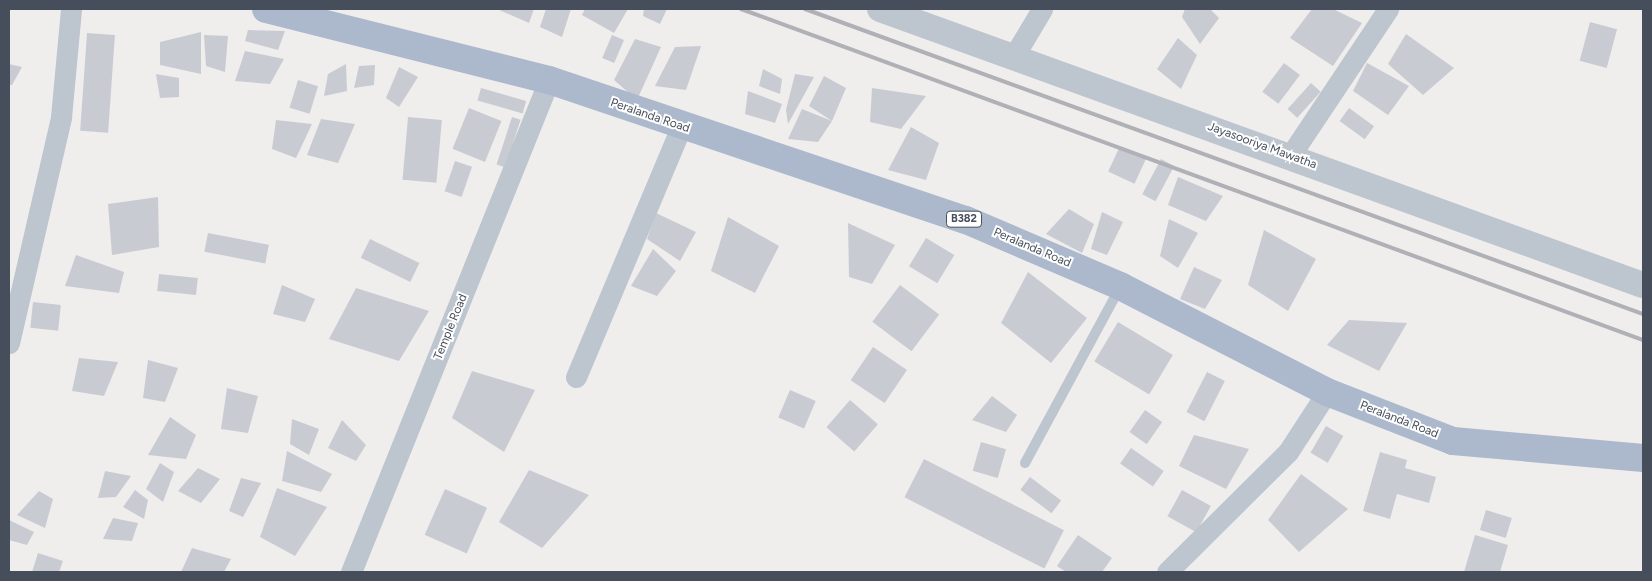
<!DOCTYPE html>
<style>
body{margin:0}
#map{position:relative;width:1652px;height:581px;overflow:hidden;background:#f0eded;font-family:Figtree,sans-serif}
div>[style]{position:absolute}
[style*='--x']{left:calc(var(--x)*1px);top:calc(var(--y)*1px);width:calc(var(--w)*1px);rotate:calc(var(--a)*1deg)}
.building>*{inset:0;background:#c9cbd3;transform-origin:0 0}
.service>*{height:10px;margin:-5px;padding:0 5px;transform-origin:5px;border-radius:5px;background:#bdc5cf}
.minor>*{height:21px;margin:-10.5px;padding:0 10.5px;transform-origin:10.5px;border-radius:10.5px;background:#bdc5cf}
.tertiary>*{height:26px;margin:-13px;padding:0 13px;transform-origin:13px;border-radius:13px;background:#bdc5cf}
.primary>*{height:28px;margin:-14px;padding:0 14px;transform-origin:14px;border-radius:14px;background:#acb8cc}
.rail>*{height:4px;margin:-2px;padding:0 2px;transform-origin:2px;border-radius:2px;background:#afb1b7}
span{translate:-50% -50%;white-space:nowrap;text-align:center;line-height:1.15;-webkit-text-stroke:4px #fff;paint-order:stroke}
.shield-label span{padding:1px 4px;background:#fff;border:1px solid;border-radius:4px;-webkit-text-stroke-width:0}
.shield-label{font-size:11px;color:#454e5a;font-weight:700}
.street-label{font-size:12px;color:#454e5a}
.frame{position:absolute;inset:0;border:10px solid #454e5a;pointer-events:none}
</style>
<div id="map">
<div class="building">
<div style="clip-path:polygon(497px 9px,534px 9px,529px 23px)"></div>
<div style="clip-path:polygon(546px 9px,571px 9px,562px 37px,540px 27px)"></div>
<div style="clip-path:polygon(585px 9px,628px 9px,614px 33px,582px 15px)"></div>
<div style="clip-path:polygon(644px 9px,667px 9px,660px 24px,643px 16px)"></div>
<div style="clip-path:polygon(1185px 9px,1210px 9px,1219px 18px,1200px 44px,1182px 17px)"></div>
<div style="clip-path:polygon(1312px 9px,1333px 9px,1362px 23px,1333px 66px,1290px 38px)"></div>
<div style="left:1590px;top:22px;width:28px;height:40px;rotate:15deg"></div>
<div style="clip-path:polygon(248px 30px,285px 31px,278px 50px,245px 41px)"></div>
<div style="clip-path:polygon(201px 32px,201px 74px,160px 65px,160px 42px)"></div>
<div style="left:87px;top:33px;width:28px;height:98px;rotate:4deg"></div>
<div style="clip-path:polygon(1406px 34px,1454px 68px,1423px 95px,1388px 64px)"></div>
<div style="clip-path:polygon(204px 35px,228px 36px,225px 72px,206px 66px)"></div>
<div style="left:612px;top:35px;width:13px;height:25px;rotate:23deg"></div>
<div style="clip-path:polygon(1178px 38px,1197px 55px,1181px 89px,1157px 69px)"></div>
<div style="clip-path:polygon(635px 39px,661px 47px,637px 100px,614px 80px)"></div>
<div style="clip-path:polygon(701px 46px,686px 90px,655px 86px,675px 47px)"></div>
<div style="clip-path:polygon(245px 51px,284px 59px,270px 84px,235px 81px)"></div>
<div style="left:1284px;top:63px;width:20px;height:36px;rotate:37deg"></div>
<div style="clip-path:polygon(1367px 63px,1409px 86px,1388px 115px,1353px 91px)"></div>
<div style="clip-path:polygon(9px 64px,22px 67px,12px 85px,9px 85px)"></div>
<div style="clip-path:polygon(346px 64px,347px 91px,324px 96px,328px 74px)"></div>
<div style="clip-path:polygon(375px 65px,374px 85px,354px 88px,359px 66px)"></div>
<div style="clip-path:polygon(399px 67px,418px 77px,399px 107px,386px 98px)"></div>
<div style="clip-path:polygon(763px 69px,782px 79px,780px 94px,759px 86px)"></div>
<div style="clip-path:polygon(156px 74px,179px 78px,179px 97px,160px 98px)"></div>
<div style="clip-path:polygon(795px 74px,814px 77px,788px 124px,786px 110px)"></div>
<div style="clip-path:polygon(824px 76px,846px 88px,832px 121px,809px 106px)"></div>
<div style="left:298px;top:80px;width:21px;height:29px;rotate:17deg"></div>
<div style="left:1311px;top:83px;width:13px;height:35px;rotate:42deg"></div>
<div style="left:481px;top:88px;width:47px;height:13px;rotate:16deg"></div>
<div style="clip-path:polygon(872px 88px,926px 96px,901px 129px,870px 122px)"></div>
<div style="clip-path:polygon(748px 91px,782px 104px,775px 123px,745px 114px)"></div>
<div style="left:469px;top:108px;width:35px;height:44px;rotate:22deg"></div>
<div style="left:1349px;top:108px;width:31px;height:16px;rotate:36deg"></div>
<div style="clip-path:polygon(802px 109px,832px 121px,818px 142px,788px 139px)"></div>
<div style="left:408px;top:117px;width:34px;height:63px;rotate:5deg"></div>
<div style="left:512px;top:117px;width:9px;height:50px;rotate:18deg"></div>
<div style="clip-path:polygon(321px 119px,355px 124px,338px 163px,307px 155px)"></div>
<div style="clip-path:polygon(276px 120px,312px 124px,296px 158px,272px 149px)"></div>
<div style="clip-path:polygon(911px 127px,939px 143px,926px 180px,888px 170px)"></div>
<div style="left:1120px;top:146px;width:29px;height:28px;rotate:25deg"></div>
<div style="left:1161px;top:159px;width:15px;height:40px;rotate:28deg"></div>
<div style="left:455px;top:161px;width:18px;height:32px;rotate:19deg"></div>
<div style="clip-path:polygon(1178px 177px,1223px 196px,1206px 221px,1168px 205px)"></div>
<div style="clip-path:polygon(158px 197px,159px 247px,112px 255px,108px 204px)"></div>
<div style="clip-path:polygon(1069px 209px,1094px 224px,1082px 253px,1046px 234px)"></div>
<div style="clip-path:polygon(1102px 212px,1123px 222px,1107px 255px,1091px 249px)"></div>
<div style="clip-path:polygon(656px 213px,696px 232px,680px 261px,647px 239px)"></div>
<div style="clip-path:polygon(728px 217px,779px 246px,755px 293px,711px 271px)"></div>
<div style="clip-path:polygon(1169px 219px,1198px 233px,1178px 268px,1160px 256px)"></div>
<div style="clip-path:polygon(848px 223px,895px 245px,872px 284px,849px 277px)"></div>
<div style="clip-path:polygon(1264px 230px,1316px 259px,1288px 311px,1248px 285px)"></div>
<div style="left:208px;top:233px;width:62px;height:19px;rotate:11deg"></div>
<div style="left:926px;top:238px;width:33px;height:33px;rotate:31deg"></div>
<div style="left:370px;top:239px;width:55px;height:21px;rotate:26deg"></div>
<div style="clip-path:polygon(653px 249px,676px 271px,657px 296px,631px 286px)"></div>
<div style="clip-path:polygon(76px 255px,124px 272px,119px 293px,65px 286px)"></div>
<div style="clip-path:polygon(1194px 267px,1222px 280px,1205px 309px,1180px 299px)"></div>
<div style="clip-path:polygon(1028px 272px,1087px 318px,1051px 363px,1001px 323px)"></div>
<div style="left:159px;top:274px;width:39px;height:17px;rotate:6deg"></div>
<div style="clip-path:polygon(282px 285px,315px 299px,305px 322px,273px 314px)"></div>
<div style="left:900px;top:285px;width:49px;height:46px;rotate:37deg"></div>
<div style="clip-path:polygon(356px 288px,429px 311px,399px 361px,329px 339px)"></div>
<div style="left:33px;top:302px;width:28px;height:26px;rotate:6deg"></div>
<div style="clip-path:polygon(1349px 320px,1407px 323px,1379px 371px,1327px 345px)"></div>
<div style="left:1118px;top:322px;width:64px;height:46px;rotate:31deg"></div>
<div style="left:873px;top:347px;width:41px;height:40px;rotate:34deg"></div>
<div style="clip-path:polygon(79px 358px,118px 362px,104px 396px,72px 391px)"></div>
<div style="clip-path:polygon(148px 360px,178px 368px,165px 402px,143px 398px)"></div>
<div style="clip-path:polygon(472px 371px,535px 390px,504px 452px,452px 418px)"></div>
<div style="left:1207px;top:372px;width:20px;height:45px;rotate:27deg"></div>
<div style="clip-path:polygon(227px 388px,258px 396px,248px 433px,221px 429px)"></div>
<div style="left:790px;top:390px;width:28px;height:30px;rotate:23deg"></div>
<div style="clip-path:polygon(992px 396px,1017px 415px,1006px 432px,972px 420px)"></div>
<div style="left:850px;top:400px;width:37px;height:36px;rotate:41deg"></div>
<div style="left:1145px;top:410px;width:21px;height:27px;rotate:35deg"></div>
<div style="clip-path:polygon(170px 417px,196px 435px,186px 459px,148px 455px)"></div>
<div style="clip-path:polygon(292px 419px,319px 429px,309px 455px,290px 444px)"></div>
<div style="clip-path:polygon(342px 420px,366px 445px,356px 461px,328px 448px)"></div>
<div style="left:1326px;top:426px;width:20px;height:31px;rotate:30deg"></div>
<div style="clip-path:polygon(1194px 435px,1249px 449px,1226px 489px,1179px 466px)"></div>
<div style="left:981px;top:442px;width:26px;height:30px;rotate:16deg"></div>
<div style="left:1131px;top:448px;width:40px;height:19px;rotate:35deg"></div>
<div style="clip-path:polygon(287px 451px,332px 474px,321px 492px,282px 481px)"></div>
<div style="clip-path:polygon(1380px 452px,1407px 460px,1405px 468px,1436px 477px,1429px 503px,1397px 494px,1390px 519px,1363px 511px)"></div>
<div style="left:924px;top:459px;width:157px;height:43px;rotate:27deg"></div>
<div style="clip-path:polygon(160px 463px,174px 472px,163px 502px,146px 489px)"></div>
<div style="clip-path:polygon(198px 468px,220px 479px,201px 503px,178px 491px)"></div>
<div style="clip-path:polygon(529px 470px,589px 495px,542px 548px,499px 522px)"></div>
<div style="clip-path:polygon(105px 471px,131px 476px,116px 497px,98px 498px)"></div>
<div style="clip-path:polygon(1301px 474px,1348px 509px,1299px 552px,1268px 520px)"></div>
<div style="left:1030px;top:477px;width:39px;height:16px;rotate:37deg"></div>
<div style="clip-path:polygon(241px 478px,261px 483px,243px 517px,229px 511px)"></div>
<div style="clip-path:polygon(277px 488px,327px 507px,295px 556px,260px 537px)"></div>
<div style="left:445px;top:489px;width:46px;height:50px;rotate:24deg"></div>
<div style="clip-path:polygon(135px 490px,148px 500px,144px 519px,123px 507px)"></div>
<div style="left:1182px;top:490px;width:33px;height:30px;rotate:29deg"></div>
<div style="clip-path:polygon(39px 491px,53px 499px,45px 528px,17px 515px)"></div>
<div style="left:1486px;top:510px;width:27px;height:21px;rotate:17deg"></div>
<div style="clip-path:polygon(113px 518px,138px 523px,132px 541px,103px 539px)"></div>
<div style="clip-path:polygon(9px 520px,34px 532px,27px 545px,9px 540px)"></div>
<div style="clip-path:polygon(1078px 535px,1112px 558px,1102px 572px,1066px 572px,1057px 566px)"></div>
<div style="clip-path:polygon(1475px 535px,1508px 545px,1500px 572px,1464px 572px)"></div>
<div style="clip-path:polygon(192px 548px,231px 559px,224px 572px,181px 572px)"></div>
<div style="clip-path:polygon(38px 553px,63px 561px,59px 572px,32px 572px)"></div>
</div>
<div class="service">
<div style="--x:1025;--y:463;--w:200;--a:-61.6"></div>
</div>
<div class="minor">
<div style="--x:1014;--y:56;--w:55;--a:-59.2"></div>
<div style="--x:1290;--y:156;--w:177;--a:-56.3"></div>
<div style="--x:9;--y:343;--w:232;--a:-77"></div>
<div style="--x:61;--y:117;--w:108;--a:-84.7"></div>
<div style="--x:576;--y:377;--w:271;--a:-67.2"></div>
<div style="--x:351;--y:572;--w:530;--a:-68.08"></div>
<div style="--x:1167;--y:572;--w:170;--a:-44.8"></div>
<div style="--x:1288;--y:452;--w:72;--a:-57"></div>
</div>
<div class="tertiary">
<div style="--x:880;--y:9;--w:811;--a:19.89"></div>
</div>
<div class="primary">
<div style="--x:266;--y:9;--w:292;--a:14.1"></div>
<div style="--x:549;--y:80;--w:440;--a:18.6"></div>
<div style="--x:966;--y:220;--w:168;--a:23.2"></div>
<div style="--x:1120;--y:286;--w:233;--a:27.1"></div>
<div style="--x:1327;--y:392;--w:135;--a:21.3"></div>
<div style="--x:1453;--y:441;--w:191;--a:5.1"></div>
</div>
<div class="rail">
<div style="--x:741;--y:9;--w:961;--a:20.15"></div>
<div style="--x:805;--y:9;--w:892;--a:20"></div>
</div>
<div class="shield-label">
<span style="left:964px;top:219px">B382</span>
</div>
<div class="street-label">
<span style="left:650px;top:116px;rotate:19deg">Peralanda Road</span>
<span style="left:1262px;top:146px;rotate:20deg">Jayasooriya Mawatha</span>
<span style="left:1032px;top:248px;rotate:23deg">Peralanda Road</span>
<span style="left:451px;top:327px;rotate:-68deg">Temple Road</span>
<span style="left:1399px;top:420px;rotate:21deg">Peralanda Road</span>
</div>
<div class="frame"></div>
</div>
